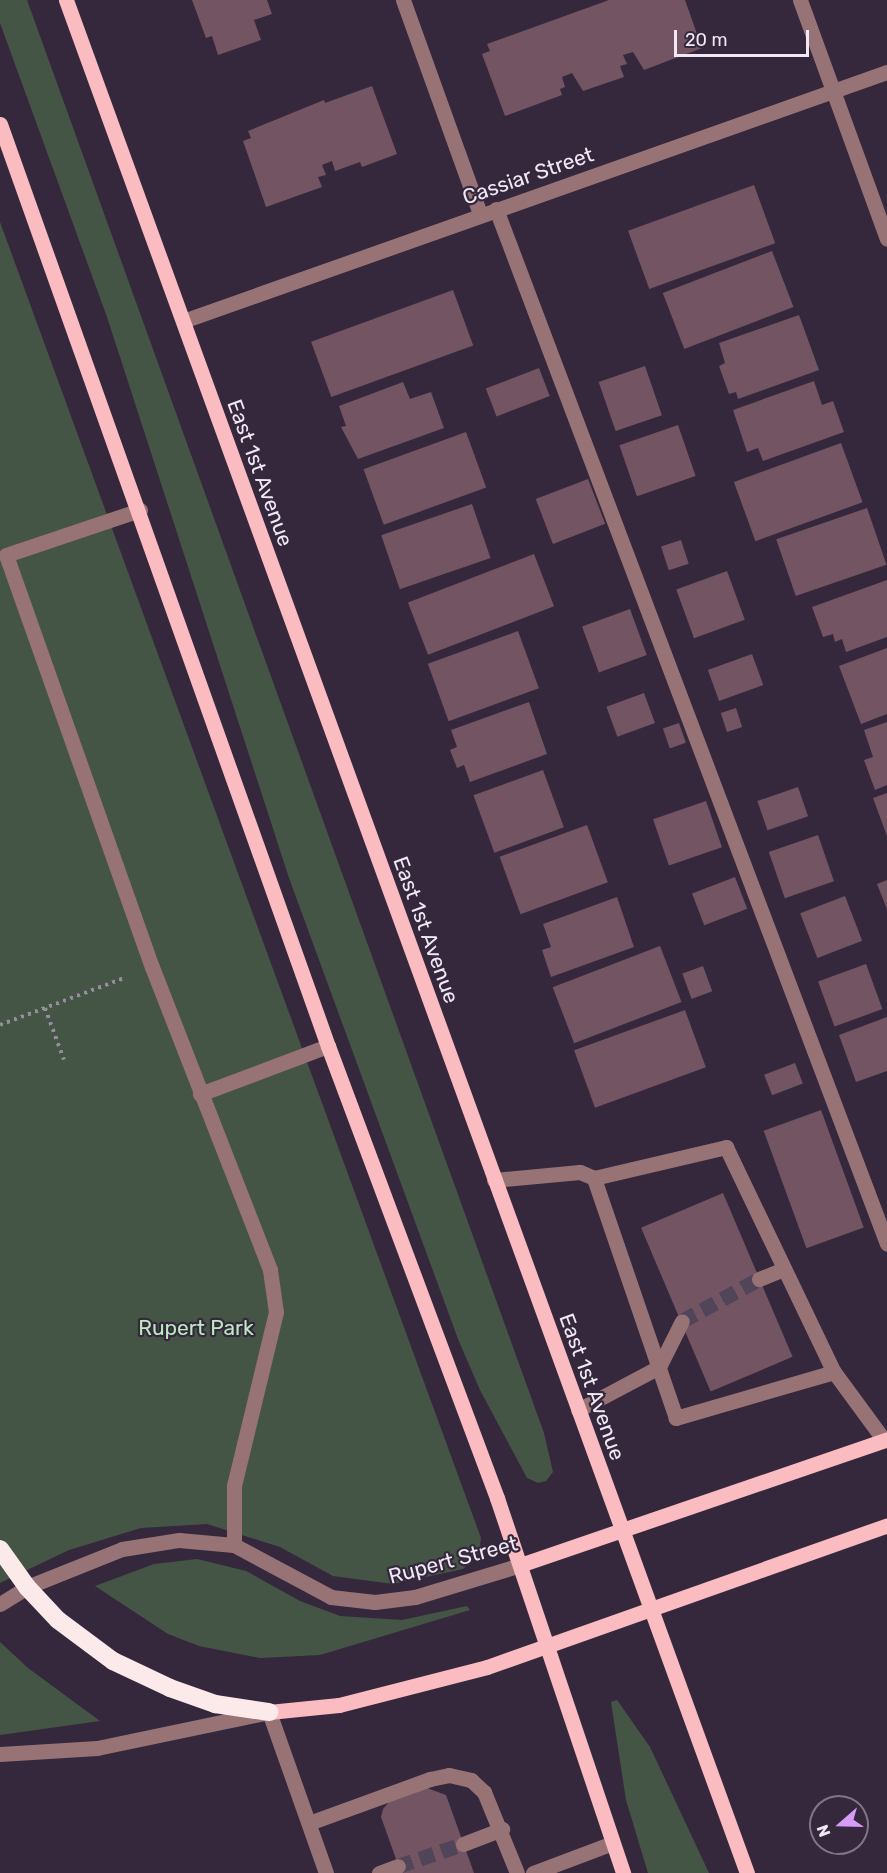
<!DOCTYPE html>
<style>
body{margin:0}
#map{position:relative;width:887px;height:1873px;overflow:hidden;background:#35283d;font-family:Rubik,sans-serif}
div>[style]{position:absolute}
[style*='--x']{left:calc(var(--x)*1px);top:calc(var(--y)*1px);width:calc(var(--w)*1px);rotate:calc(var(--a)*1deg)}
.green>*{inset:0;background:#455545}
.building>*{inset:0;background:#735463;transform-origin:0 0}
.minor-tunnel>*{height:15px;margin-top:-7.5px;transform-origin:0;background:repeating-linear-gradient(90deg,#514559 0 15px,transparent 0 23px)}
.path>*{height:4px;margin-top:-2px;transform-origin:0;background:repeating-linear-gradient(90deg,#968c9d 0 3px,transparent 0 7.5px)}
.minor>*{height:15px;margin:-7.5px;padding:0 7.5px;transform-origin:7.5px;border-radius:7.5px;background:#987376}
.major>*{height:15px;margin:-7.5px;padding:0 7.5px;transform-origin:7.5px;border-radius:7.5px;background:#fabcc1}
.highway>*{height:18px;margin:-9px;padding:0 9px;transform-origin:9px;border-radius:9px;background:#fce9ea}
span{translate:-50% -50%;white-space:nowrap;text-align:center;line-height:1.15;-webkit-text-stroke:4.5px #35283d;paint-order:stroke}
.street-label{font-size:21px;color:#f0e8f5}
.park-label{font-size:21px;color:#bcebbf}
.north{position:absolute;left:809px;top:1795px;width:60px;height:60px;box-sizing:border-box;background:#35283d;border:2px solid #807587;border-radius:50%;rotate:250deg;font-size:16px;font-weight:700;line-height:24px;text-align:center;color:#f0e8f5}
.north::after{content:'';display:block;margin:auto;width:21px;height:27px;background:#d69bf9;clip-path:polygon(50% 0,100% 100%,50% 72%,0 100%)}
.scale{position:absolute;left:674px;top:30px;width:135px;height:27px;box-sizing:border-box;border:3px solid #f0e8f5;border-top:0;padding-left:8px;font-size:18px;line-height:21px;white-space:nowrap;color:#f0e8f5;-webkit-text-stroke:4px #35283d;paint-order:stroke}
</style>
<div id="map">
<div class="green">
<div style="clip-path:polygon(0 0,27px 0,544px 1433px,553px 1472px,546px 1481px,538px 1483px,527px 1478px,480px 1390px,458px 1339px,289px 878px,107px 317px,0 23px)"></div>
<div style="clip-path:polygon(0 222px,481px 1538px,479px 1554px,463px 1569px,393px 1584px,333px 1576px,280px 1547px,207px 1524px,141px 1528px,69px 1550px,0 1583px)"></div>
<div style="clip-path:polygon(197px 1559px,246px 1571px,300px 1601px,340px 1616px,402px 1620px,467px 1606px,470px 1610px,320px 1655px,260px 1658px,199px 1646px,168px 1634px,95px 1586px,154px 1564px)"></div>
<div style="clip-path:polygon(0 1642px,28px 1668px,100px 1721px,0 1735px)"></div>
<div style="clip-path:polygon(617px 1700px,650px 1747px,709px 1873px,648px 1873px,626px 1800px,611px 1702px)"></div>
</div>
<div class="building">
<div style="clip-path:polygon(192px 0,267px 0,272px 14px,254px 20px,261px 40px,218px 55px,212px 36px,206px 38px)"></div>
<div style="clip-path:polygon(609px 0,685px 0,702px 48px,644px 70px,633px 52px,623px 55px,627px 64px,620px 66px,624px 77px,583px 91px,572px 73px,562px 77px,565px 87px,560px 89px,562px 95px,505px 116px,482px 54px,490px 51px,487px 44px)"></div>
<div style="clip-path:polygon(372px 86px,397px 154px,362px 167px,360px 162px,335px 171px,332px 161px,322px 165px,326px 175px,318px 177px,322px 187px,266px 207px,243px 141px,251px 138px,248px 131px,324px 100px,325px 103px)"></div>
<div style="left:754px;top:185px;width:62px;height:134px;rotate:70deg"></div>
<div style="left:772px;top:251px;width:60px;height:117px;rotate:69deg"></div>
<div style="left:453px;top:290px;width:59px;height:151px;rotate:70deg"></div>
<div style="clip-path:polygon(799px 315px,819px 370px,738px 399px,736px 392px,729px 394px,719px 366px,725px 363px,719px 343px)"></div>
<div style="left:645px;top:366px;width:52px;height:49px;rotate:71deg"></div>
<div style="left:539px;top:368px;width:30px;height:57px;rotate:69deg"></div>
<div style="clip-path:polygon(814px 381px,822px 405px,833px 401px,844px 432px,763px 461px,758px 448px,747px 452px,733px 410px)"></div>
<div style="clip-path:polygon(403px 382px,410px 399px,431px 392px,444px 428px,358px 459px,341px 427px,346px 426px,339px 406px)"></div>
<div style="left:678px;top:425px;width:54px;height:62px;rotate:71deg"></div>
<div style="left:466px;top:432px;width:59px;height:109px;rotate:70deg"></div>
<div style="left:841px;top:443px;width:63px;height:114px;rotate:70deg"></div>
<div style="left:588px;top:479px;width:48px;height:56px;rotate:69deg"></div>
<div style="left:472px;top:504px;width:57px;height:96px;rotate:71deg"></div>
<div style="left:867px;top:508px;width:60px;height:96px;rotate:71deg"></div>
<div style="left:681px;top:540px;width:25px;height:21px;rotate:72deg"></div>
<div style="left:534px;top:554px;width:56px;height:135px;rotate:69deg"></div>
<div style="left:727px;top:571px;width:52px;height:54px;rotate:70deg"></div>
<div style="clip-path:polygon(887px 580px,887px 637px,846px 652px,842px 639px,835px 642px,833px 634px,823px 637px,812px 607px)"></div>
<div style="left:630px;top:609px;width:49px;height:51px;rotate:70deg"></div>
<div style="left:518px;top:631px;width:61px;height:96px;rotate:70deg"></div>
<div style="clip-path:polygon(887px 648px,887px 714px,861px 724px,839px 666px)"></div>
<div style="left:752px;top:654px;width:33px;height:47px;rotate:70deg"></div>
<div style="left:644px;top:693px;width:32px;height:40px;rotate:70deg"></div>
<div style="clip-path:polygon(529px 702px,547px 754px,470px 782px,464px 765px,457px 768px,450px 750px,457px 747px,451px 730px)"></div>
<div style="left:736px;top:708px;width:20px;height:16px;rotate:72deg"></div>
<div style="clip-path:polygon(887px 722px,887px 785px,875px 790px,864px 760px,873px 757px,864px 730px)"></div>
<div style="left:679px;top:723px;width:21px;height:17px;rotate:71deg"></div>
<div style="left:543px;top:770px;width:61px;height:74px;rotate:70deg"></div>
<div style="left:798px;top:787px;width:31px;height:43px;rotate:71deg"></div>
<div style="clip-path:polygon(887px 793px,887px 836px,873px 798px)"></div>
<div style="left:706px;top:801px;width:49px;height:56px;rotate:71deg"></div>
<div style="left:587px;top:825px;width:61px;height:93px;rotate:70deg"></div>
<div style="left:818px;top:835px;width:49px;height:52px;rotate:71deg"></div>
<div style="left:735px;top:877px;width:34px;height:46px;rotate:69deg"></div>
<div style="clip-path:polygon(887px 880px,887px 909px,877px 884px)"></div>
<div style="left:845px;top:896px;width:48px;height:48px;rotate:69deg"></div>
<div style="clip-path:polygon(617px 897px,634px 947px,551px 977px,542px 950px,551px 947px,543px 924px)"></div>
<div style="left:660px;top:946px;width:60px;height:115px;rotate:69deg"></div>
<div style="left:866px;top:964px;width:48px;height:51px;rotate:70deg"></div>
<div style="left:703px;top:966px;width:27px;height:22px;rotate:70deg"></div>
<div style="left:685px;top:1010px;width:61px;height:118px;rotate:70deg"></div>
<div style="clip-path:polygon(887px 1017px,887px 1071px,856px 1082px,839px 1035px)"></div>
<div style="left:795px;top:1063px;width:22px;height:33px;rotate:69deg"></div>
<div style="left:821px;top:1110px;width:125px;height:61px;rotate:70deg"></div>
<div style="left:723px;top:1193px;width:178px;height:89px;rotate:67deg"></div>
<div style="clip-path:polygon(427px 1788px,446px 1795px,474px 1873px,401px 1873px,381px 1817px,383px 1809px,389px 1802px)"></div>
</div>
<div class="minor-tunnel">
<div style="--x:682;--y:1321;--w:88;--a:-28.6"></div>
<div style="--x:398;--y:1866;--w:69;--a:-18.7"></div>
</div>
<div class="path">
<div style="--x:45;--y:1008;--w:55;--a:69.9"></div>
<div style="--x:0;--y:1025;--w:133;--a:-20.8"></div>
</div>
<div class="minor">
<div style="--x:403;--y:0;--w:227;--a:70.2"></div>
<div style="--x:800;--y:0;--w:254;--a:70"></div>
<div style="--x:496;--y:209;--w:1106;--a:69.3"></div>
<div style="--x:183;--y:321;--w:747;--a:-19.48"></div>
<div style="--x:140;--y:510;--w:141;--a:161.4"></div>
<div style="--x:6;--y:555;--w:437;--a:70.5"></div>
<div style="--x:152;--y:967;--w:325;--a:68.7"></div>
<div style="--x:270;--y:1270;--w:42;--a:81.9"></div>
<div style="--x:276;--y:1312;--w:179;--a:103.6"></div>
<div style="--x:234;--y:1486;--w:59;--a:90"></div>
<div style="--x:200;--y:1094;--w:137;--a:-20.6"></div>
<div style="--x:726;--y:1147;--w:250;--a:64.4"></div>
<div style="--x:834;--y:1372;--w:165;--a:163.8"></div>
<div style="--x:676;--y:1418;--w:254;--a:-108.9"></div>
<div style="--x:594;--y:1178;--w:136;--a:-13.2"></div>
<div style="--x:494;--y:1180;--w:86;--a:-5.3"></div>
<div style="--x:580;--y:1172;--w:15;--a:23"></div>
<div style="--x:759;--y:1279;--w:27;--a:-22"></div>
<div style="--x:834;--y:1372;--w:84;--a:53.7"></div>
<div style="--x:578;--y:1410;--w:92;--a:-28"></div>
<div style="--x:659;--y:1367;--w:51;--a:-63.4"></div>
<div style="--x:0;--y:1604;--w:32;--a:-32"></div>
<div style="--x:27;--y:1587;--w:102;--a:-21.8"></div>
<div style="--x:122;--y:1549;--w:58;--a:-9"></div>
<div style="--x:179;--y:1540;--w:55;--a:5.2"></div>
<div style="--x:234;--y:1545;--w:110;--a:28.2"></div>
<div style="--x:331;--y:1597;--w:44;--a:6.5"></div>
<div style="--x:375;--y:1602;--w:40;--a:-7.1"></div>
<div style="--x:415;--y:1597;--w:110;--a:-16.9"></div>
<div style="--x:0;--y:1754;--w:97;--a:-3.5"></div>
<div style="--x:97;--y:1748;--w:176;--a:-11.8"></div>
<div style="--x:269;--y:1712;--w:171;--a:70.5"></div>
<div style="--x:309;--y:1823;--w:129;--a:-20"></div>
<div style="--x:430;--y:1779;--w:19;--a:-12"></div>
<div style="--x:449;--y:1775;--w:23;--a:13"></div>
<div style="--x:471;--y:1780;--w:18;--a:43"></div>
<div style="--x:484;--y:1792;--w:87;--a:67.8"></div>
<div style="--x:463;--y:1844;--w:42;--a:-21"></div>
<div style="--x:379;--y:1873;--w:20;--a:-20"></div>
<div style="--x:533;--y:1873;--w:85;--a:-20.6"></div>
</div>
<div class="major">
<div style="--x:66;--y:0;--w:1993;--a:70.02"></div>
<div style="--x:0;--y:124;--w:979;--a:70.42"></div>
<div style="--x:328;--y:1046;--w:483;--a:69.5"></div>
<div style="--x:497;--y:1498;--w:396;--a:71.4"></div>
<div style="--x:520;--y:1565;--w:388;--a:-18.9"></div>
<div style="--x:269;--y:1712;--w:70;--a:-5.7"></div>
<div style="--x:339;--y:1705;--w:153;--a:-14.4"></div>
<div style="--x:487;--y:1667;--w:424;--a:-19.5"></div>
</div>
<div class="highway">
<div style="--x:0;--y:1549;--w:47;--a:54.6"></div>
<div style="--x:27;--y:1587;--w:45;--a:46.8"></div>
<div style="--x:58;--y:1620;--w:69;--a:36.7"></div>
<div style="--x:113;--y:1661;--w:63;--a:25.3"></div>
<div style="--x:170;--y:1688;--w:48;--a:19.6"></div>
<div style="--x:215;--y:1704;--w:55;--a:8.4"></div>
</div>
<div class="street-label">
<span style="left:528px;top:176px;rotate:-19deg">Cassiar Street</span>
<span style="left:260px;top:473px;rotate:70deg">East 1st Avenue</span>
<span style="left:426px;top:930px;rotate:70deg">East 1st Avenue</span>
<span style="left:592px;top:1387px;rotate:70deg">East 1st Avenue</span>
<span style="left:453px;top:1560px;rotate:-15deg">Rupert Street</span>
</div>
<div class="park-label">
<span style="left:196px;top:1328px">Rupert Park</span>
</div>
<div class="north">N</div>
<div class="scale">20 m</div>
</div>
